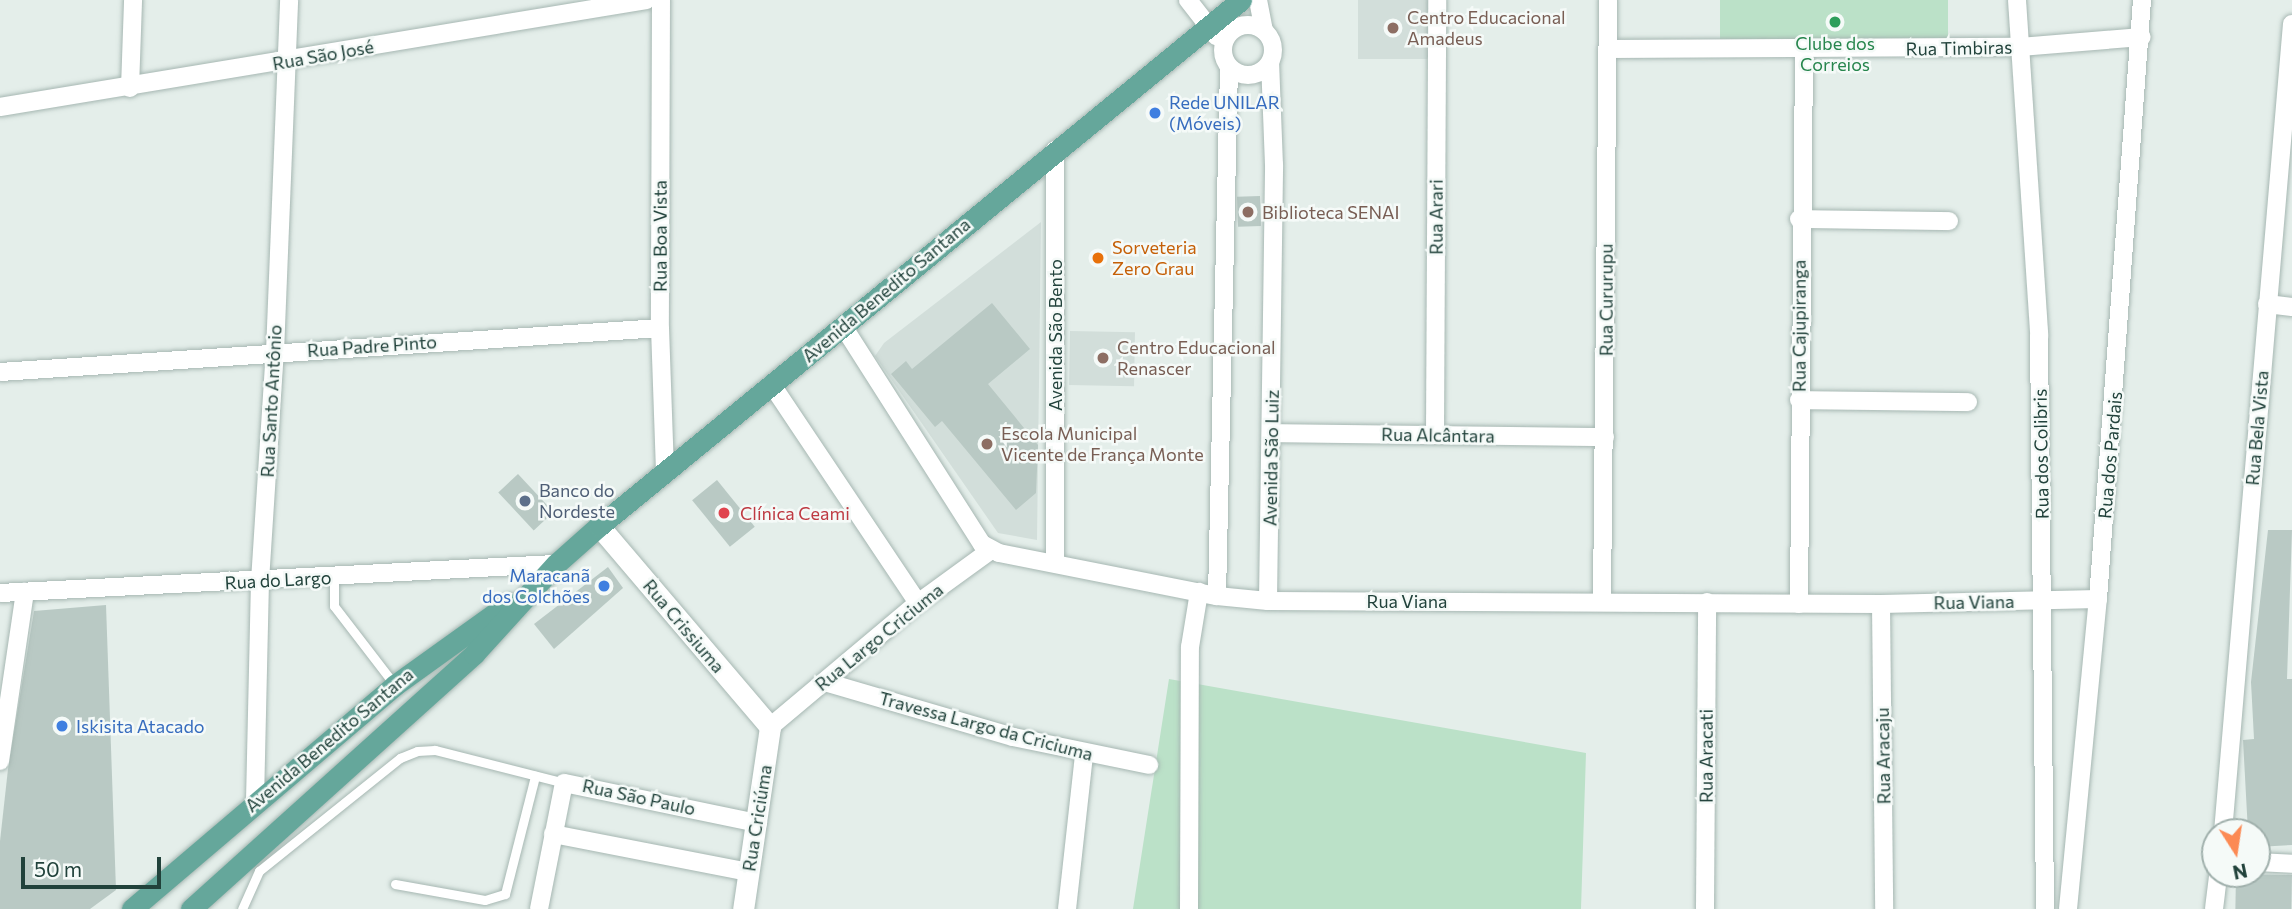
<!DOCTYPE html>
<meta charset="utf-8">
<style>
body{margin:0}
#map{position:relative;width:2292px;height:909px;overflow:hidden;background:#e4eeea;font-family:Commissioner,sans-serif}
div>[style]{position:absolute}
[style*='--x']{left:calc(var(--x)*1px);top:calc(var(--y)*1px);width:calc(var(--w)*1px);rotate:calc(var(--a)*1deg)}
.built>*{inset:0;background:#d2deda;transform-origin:0 0}
.green>*{inset:0;background:#bbe1c8;transform-origin:0 0}
.building>*{inset:0;background:#b9c9c4;transform-origin:0 0}
.roads{filter:drop-shadow(0 0 2px #a6b7b2) drop-shadow(0 0 2px #a6b7b2)}
.lane>*{height:9px;margin:-4.5px;padding:0 4.5px;transform-origin:4.5px;border-radius:4.5px;background:#fff}
.street>*{height:18px;margin:-9px;padding:0 9px;transform-origin:9px;border-radius:9px;background:#fff}
.street>.ring{margin:-9px;padding:0;box-sizing:content-box;background:none;border:18px solid #fff;border-radius:50%}
.secondary>*{height:21px;margin:-10.5px;padding:0 10.5px;transform-origin:10.5px;border-radius:10.5px;background:#fff}
.primary>*{height:21px;margin:-10.5px;padding:0 10.5px;transform-origin:10.5px;border-radius:10.5px;background:#65a79b}
.dots>*{width:19px;height:19px;translate:-50% -50%;box-sizing:border-box;border:4px solid #f5faf8;border-radius:50%}
span{translate:-50% -50%;white-space:nowrap;text-align:center;line-height:1.15;-webkit-text-stroke:5px #f5faf8;paint-order:stroke}
.education-label{font-size:18px;color:#785e54}
.left{translate:0 -50%;text-align:left}
.leisure-label{font-size:18px;color:#27864d}
.street-label{font-size:18px;color:#21423b}
.shop-label{font-size:18px;color:#366cbe}
.right{translate:-100% -50%;text-align:right}
.food-label{font-size:18px;color:#c56008}
.service-label{font-size:18px;color:#4e5e75}
.health-label{font-size:18px;color:#be3a42}
.north{position:absolute;left:2201px;top:818px;width:70px;height:70px;box-sizing:border-box;background:#f5faf8;border:2px solid #a0b0ac;border-radius:50%;rotate:168deg;font-size:19px;font-weight:700;line-height:28px;text-align:center;color:#21423b}
.north::after{content:'';display:block;margin:auto;width:24px;height:32px;background:#fc8a54;clip-path:polygon(50% 0,100% 100%,50% 72%,0 100%)}
.scale{position:absolute;left:21px;top:857px;width:140px;height:32px;box-sizing:border-box;border:4px solid #21423b;border-top:0;padding-left:9px;font-size:21px;line-height:24px;white-space:nowrap;color:#21423b;-webkit-text-stroke:5px #f5faf8;paint-order:stroke}
</style>
<div id="map">
<div class="built">
<div style="left:1358px;top:0;width:71px;height:59px"></div>
<div style="clip-path:polygon(1041px 222px,1037px 540px,998px 533px,875px 356px,884px 343px)"></div>
<div style="left:1070px;top:331px;width:65px;height:54px;rotate:1deg"></div>
</div>
<div class="green">
<div style="left:1720px;top:0;width:228px;height:44px"></div>
<div style="clip-path:polygon(1169px 679px,1586px 753px,1581px 909px,1133px 909px)"></div>
</div>
<div class="building">
<div style="left:1260px;top:196px;width:30px;height:23px;rotate:88deg"></div>
<div style="clip-path:polygon(992px 303px,1030px 349px,988px 384px,1038px 445px,1036px 493px,1016px 510px,942px 421px,935px 427px,891px 374px,906px 361px,912px 369px)"></div>
<div style="left:518px;top:474px;width:52px;height:27px;rotate:47deg"></div>
<div style="left:717px;top:480px;width:60px;height:32px;rotate:51deg"></div>
<div style="clip-path:polygon(2268px 530px,2292px 530px,2287px 679px,2292px 679px,2292px 845px,2257px 847px,2257px 832px,2248px 832px,2243px 740px,2254px 739px,2251px 682px)"></div>
<div style="clip-path:polygon(608px 567px,623px 588px,554px 649px,534px 624px)"></div>
<div style="clip-path:polygon(106px 605px,116px 890px,90px 909px,0 909px,0 841px,8px 769px,34px 611px)"></div>
<div style="left:2236px;top:874px;width:56px;height:35px;rotate:1deg"></div>
</div>
<div class="roads">
<div class="lane">
<div style="--x:334;--y:577;--w:29;--a:90"></div>
<div style="--x:334;--y:606;--w:98;--a:52.4"></div>
<div style="--x:395;--y:884;--w:91;--a:10.1"></div>
<div style="--x:485;--y:900;--w:21;--a:-17"></div>
<div style="--x:505;--y:894;--w:122;--a:-75.7"></div>
<div style="--x:242;--y:909;--w:42;--a:-65.9"></div>
<div style="--x:259;--y:871;--w:181;--a:-38.7"></div>
<div style="--x:400;--y:758;--w:18;--a:-22"></div>
<div style="--x:417;--y:751;--w:18;--a:-3"></div>
<div style="--x:435;--y:750;--w:133;--a:14.3"></div>
</div>
<div class="street">
<div style="--x:661;--y:0;--w:328;--a:90.2"></div>
<div style="--x:660;--y:328;--w:143;--a:88"></div>
<div style="--x:1188;--y:0;--w:46;--a:52.1"></div>
<div style="--x:1258;--y:0;--w:31;--a:79"></div>
<div style="--x:2017;--y:0;--w:336;--a:86.2"></div>
<div style="--x:2039;--y:335;--w:574;--a:89.4"></div>
<div class="ring" style="left:1223px;top:25px;width:32px;height:32px"></div>
<div style="--x:1608;--y:49;--w:412;--a:-0.3"></div>
<div style="--x:2020;--y:47;--w:122;--a:-4.7"></div>
<div style="--x:130;--y:88;--w:88;--a:-88"></div>
<div style="--x:0;--y:107;--w:655;--a:-9.4"></div>
<div style="--x:1055;--y:150;--w:412;--a:90"></div>
<div style="--x:1799;--y:219;--w:150;--a:0.8"></div>
<div style="--x:2267;--y:304;--w:25;--a:7"></div>
<div style="--x:843;--y:326;--w:259;--a:57.5"></div>
<div style="--x:982;--y:544;--w:19;--a:28"></div>
<div style="--x:999;--y:553;--w:222;--a:11.2"></div>
<div style="--x:1217;--y:596;--w:51;--a:5.6"></div>
<div style="--x:1268;--y:601;--w:613;--a:0.28"></div>
<div style="--x:1881;--y:604;--w:217;--a:-1.3"></div>
<div style="--x:0;--y:372;--w:661;--a:-3.81"></div>
<div style="--x:772;--y:385;--w:262;--a:56.2"></div>
<div style="--x:1799;--y:400;--w:169;--a:0.7"></div>
<div style="--x:1271;--y:433;--w:334;--a:0.7"></div>
<div style="--x:1435;--y:434;--w:434;--a:-89.7"></div>
<div style="--x:0;--y:593;--w:557;--a:-2.99"></div>
<div style="--x:1217;--y:596;--w:527;--a:-88.7"></div>
<div style="--x:1268;--y:601;--w:436;--a:-89.2"></div>
<div style="--x:1274;--y:165;--w:102;--a:-92.2"></div>
<div style="--x:1602;--y:601;--w:601;--a:-89.43"></div>
<div style="--x:1799;--y:604;--w:555;--a:-89.48"></div>
<div style="--x:1881;--y:604;--w:305;--a:89.4"></div>
<div style="--x:825;--y:682;--w:196;--a:16.3"></div>
<div style="--x:1013;--y:737;--w:139;--a:11.6"></div>
<div style="--x:770;--y:727;--w:193;--a:-40"></div>
<div style="--x:918;--y:603;--w:90;--a:-36"></div>
<div style="--x:0;--y:761;--w:171;--a:-81.6"></div>
<div style="--x:255;--y:801;--w:220;--a:-88.7"></div>
<div style="--x:260;--y:581;--w:229;--a:-86.3"></div>
<div style="--x:275;--y:352;--w:352;--a:-87.7"></div>
<div style="--x:2223;--y:832;--w:811;--a:-85.12"></div>
<div style="--x:553;--y:834;--w:200;--a:11"></div>
<div style="--x:2257;--y:862;--w:35;--a:3"></div>
<div style="--x:539;--y:909;--w:128;--a:-78.8"></div>
<div style="--x:564;--y:783;--w:198;--a:11.7"></div>
<div style="--x:1067;--y:909;--w:156;--a:-83.7"></div>
<div style="--x:1189;--y:909;--w:262;--a:-89.8"></div>
<div style="--x:1190;--y:647;--w:56;--a:-80.7"></div>
<div style="--x:1705;--y:909;--w:307;--a:-89.6"></div>
<div style="--x:2068;--y:909;--w:311;--a:-84.5"></div>
<div style="--x:2098;--y:599;--w:601;--a:-85.8"></div>
<div style="--x:2214;--y:909;--w:35;--a:-83"></div>
</div>
<div class="secondary">
<div style="--x:599;--y:526;--w:264;--a:49.6"></div>
<div style="--x:770;--y:727;--w:184;--a:98.4"></div>
</div>
<div class="primary">
<div style="--x:132;--y:909;--w:345;--a:-40.4"></div>
<div style="--x:395;--y:685;--w:140;--a:-35.7"></div>
<div style="--x:191;--y:909;--w:381;--a:-42"></div>
<div style="--x:474;--y:654;--w:122;--a:-47.7"></div>
<div style="--x:556;--y:564;--w:57;--a:-41.5"></div>
<div style="--x:599;--y:526;--w:830;--a:-39.33"></div>
</div>
</div>
<div class="dots">
<div style="left:1835px;top:22px;background:#2e9e5b"></div>
<div style="left:1393px;top:28px;background:#8d6e63"></div>
<div style="left:1155px;top:113px;background:#3f7fe0"></div>
<div style="left:1248px;top:212px;background:#8d6e63"></div>
<div style="left:1098px;top:258px;background:#e8710a"></div>
<div style="left:1103px;top:358px;background:#8d6e63"></div>
<div style="left:987px;top:444px;background:#8d6e63"></div>
<div style="left:525px;top:501px;background:#5c6f8a"></div>
<div style="left:724px;top:513px;background:#e0444e"></div>
<div style="left:604px;top:586px;background:#3f7fe0"></div>
<div style="left:62px;top:726px;background:#3f7fe0"></div>
</div>
<div class="education-label">
<span class="left" style="left:1407px;top:28px">Centro Educacional<br>Amadeus</span>
<span class="left" style="left:1262px;top:212px">Biblioteca SENAI</span>
<span class="left" style="left:1117px;top:358px">Centro Educacional<br>Renascer</span>
<span class="left" style="left:1001px;top:444px">Escola Municipal<br>Vicente de França Monte</span>
</div>
<div class="leisure-label">
<span style="left:1835px;top:54px">Clube dos<br>Correios</span>
</div>
<div class="street-label">
<span style="left:1959px;top:48px;rotate:-1deg">Rua Timbiras</span>
<span style="left:323px;top:55px;rotate:-10deg">Rua São José</span>
<span style="left:1436px;top:217px;rotate:-90deg">Rua Arari</span>
<span style="left:660px;top:236px;rotate:-90deg">Rua Boa Vista</span>
<span style="left:886px;top:290px;rotate:-40deg">Avenida Benedito Santana</span>
<span style="left:1606px;top:300px;rotate:-90deg">Rua Cururupu</span>
<span style="left:1799px;top:326px;rotate:-90deg">Rua Cajupiranga</span>
<span style="left:1055px;top:335px;rotate:-90deg">Avenida São Bento</span>
<span style="left:372px;top:346px;rotate:-4deg">Rua Padre Pinto</span>
<span style="left:271px;top:401px;rotate:-87deg">Rua Santo Antônio</span>
<span style="left:2257px;top:428px;rotate:-85deg">Rua Bela Vista</span>
<span style="left:1438px;top:435px;rotate:1deg">Rua Alcântara</span>
<span style="left:2041px;top:454px;rotate:-91deg">Rua dos Colibris</span>
<span style="left:2110px;top:455px;rotate:-85deg">Rua dos Pardais</span>
<span style="left:1271px;top:458px;rotate:-89deg">Avenida São Luiz</span>
<span style="left:278px;top:580px;rotate:-3deg">Rua do Largo</span>
<span style="left:1407px;top:601px">Rua Viana</span>
<span style="left:1974px;top:602px;rotate:-1deg">Rua Viana</span>
<span style="left:684px;top:626px;rotate:50deg">Rua Crissiuma</span>
<span style="left:879px;top:637px;rotate:-39deg">Rua Largo Criciuma</span>
<span style="left:986px;top:726px;rotate:15deg">Travessa Largo da Criciuma</span>
<span style="left:329px;top:740px;rotate:-40deg">Avenida Benedito Santana</span>
<span style="left:1706px;top:756px;rotate:-90deg">Rua Aracati</span>
<span style="left:1883px;top:756px;rotate:-91deg">Rua Aracaju</span>
<span style="left:639px;top:797px;rotate:12deg">Rua São Paulo</span>
<span style="left:757px;top:818px;rotate:-81deg">Rua Criciúma</span>
</div>
<div class="shop-label">
<span class="left" style="left:1169px;top:113px">Rede UNILAR<br>(Móveis)</span>
<span class="right" style="left:590px;top:586px">Maracanã<br>dos Colchões</span>
<span class="left" style="left:76px;top:726px">Iskisita Atacado</span>
</div>
<div class="food-label">
<span class="left" style="left:1112px;top:258px">Sorveteria<br>Zero Grau</span>
</div>
<div class="service-label">
<span class="left" style="left:539px;top:501px">Banco do<br>Nordeste</span>
</div>
<div class="health-label">
<span class="left" style="left:740px;top:513px">Clínica Ceami</span>
</div>
<div class="north">N</div>
<div class="scale">50 m</div>
</div>
